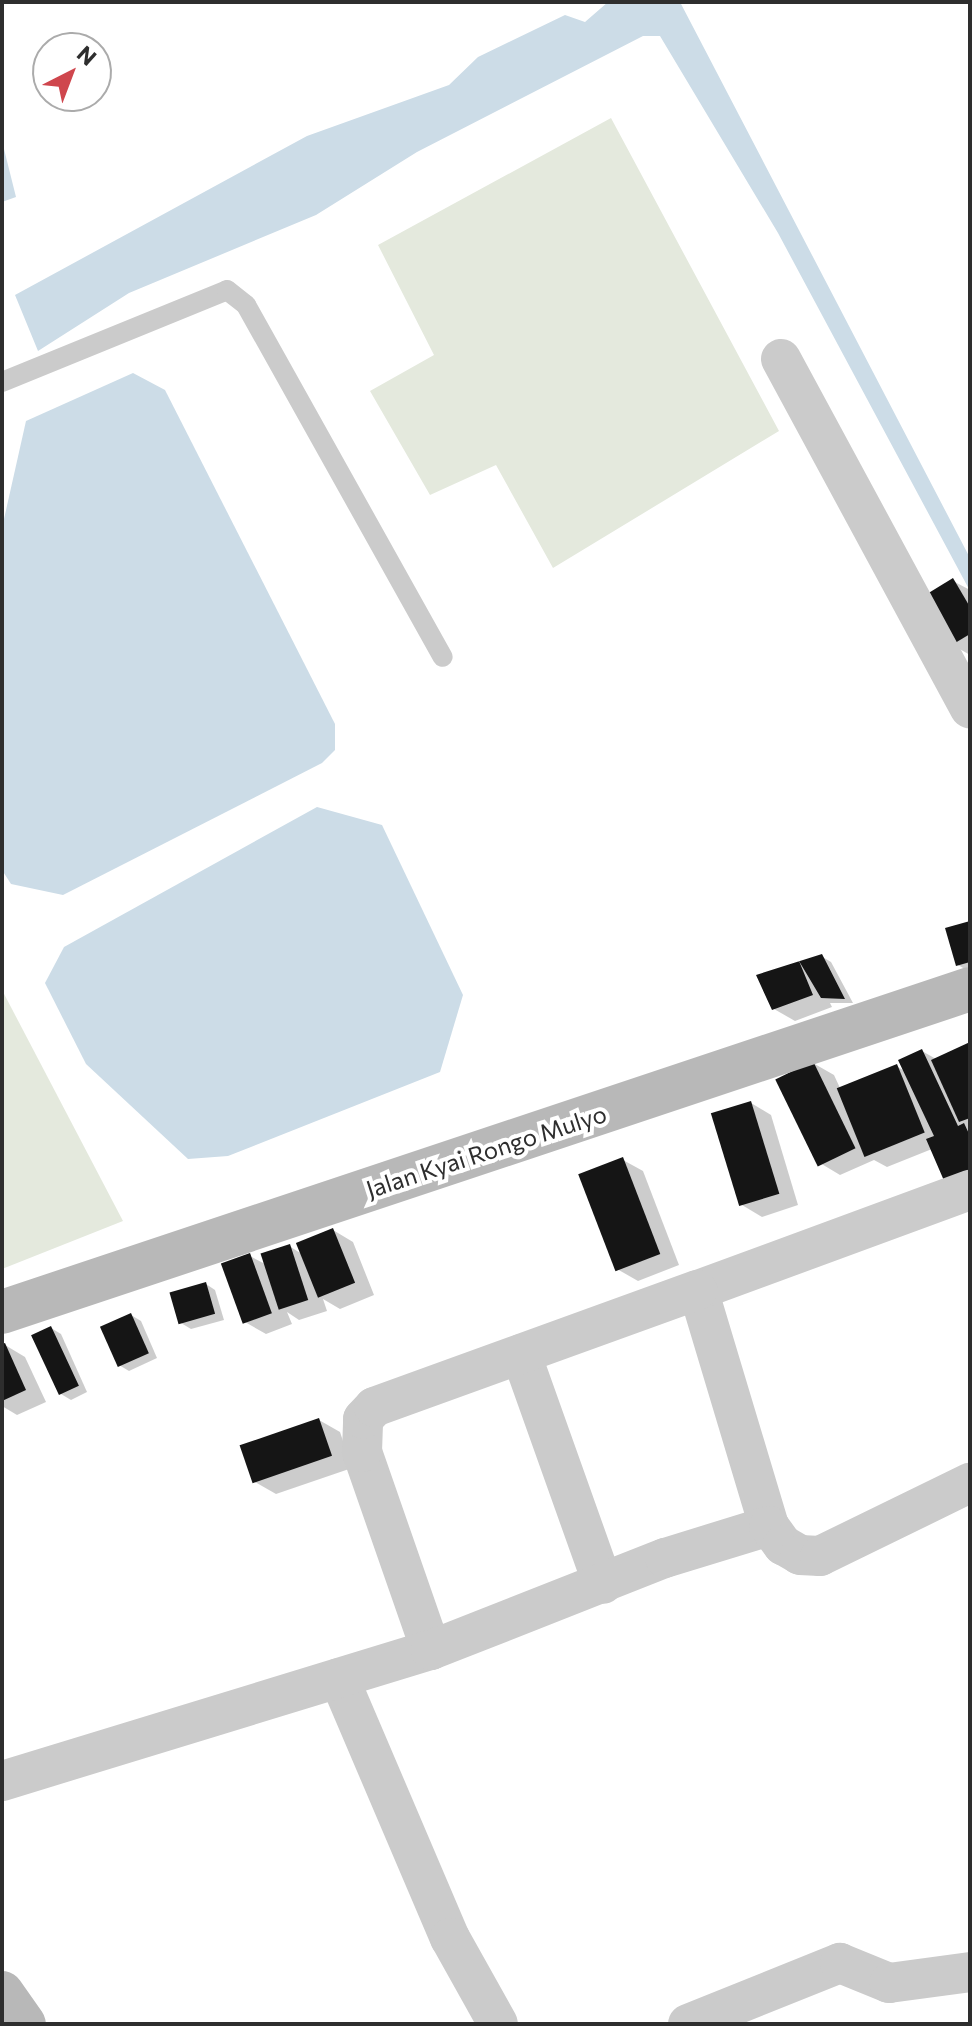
<!DOCTYPE html>
<style>
body{margin:0}
#map{position:relative;width:972px;height:2026px;overflow:hidden;background:#fff;font-family:Commissioner,sans-serif}
div>[style]{position:absolute}
[style*='--x']{left:calc(var(--x)*1px);top:calc(var(--y)*1px);width:calc(var(--w)*1px);rotate:calc(var(--a)*1deg)}
.green>*{inset:0;background:#e4e9dd}
.water>*{inset:0;background:#ccdce7}
.shadow>*{inset:0;background:#0003}
.building>*{inset:0;background:#151515;transform-origin:0 0}
.lane>*{height:20px;margin:-10px;padding:0 10px;transform-origin:10px;border-radius:10px;background:#cbcbcb}
.street>*{height:40px;margin:-20px;padding:0 20px;transform-origin:20px;border-radius:20px;background:#cbcbcb}
.secondary>*{height:44px;margin:-22px;padding:0 22px;transform-origin:22px;border-radius:22px;background:#b8b8b8}
span{translate:-50% -50%;white-space:nowrap;text-align:center;line-height:1.15;-webkit-text-stroke:8px #fff;paint-order:stroke}
.street-label{font-size:24px;color:#2e2e2e}
.frame{position:absolute;inset:0;border:4px solid #2e2e2e;pointer-events:none}
.north{position:absolute;left:32px;top:32px;width:80px;height:80px;box-sizing:border-box;background:#fff;border:2px solid #ababab;border-radius:50%;rotate:42deg;font-size:22px;font-weight:700;line-height:32px;text-align:center;color:#2e2e2e}
.north::after{content:'';display:block;margin:auto;width:28px;height:36px;background:#cf464d;clip-path:polygon(50% 0,100% 100%,50% 72%,0 100%)}
</style>
<div id="map">
<div class="green">
<div style="clip-path:polygon(611px 118px,779px 431px,553px 568px,496px 465px,430px 495px,370px 391px,434px 355px,378px 245px)"></div>
<div style="clip-path:polygon(2px 990px,123px 1221px,2px 1269px)"></div>
</div>
<div class="water">
<div style="clip-path:polygon(608px 2px,680px 2px,970px 558px,970px 591px,778px 233px,660px 36px,643px 36px,417px 152px,316px 215px,129px 293px,38px 351px,15px 295px,307px 136px,449px 85px,478px 57px,565px 15px,585px 22px)"></div>
<div style="clip-path:polygon(2px 141px,16px 197px,2px 202px)"></div>
<div style="clip-path:polygon(133px 373px,165px 390px,335px 724px,335px 750px,322px 763px,63px 895px,11px 884px,2px 870px,2px 528px,26px 421px)"></div>
<div style="clip-path:polygon(317px 807px,382px 825px,463px 995px,440px 1072px,228px 1156px,188px 1159px,86px 1064px,45px 983px,64px 947px)"></div>
</div>
<div class="shadow">
<div style="clip-path:polygon(953px 581px,970px 590px,970px 655px,951px 644px)"></div>
<div style="clip-path:polygon(970px 923px,970px 972px,958px 965px)"></div>
<div style="clip-path:polygon(821px 956px,831px 962px,853px 1003px,830px 1003px,832px 1007px,795px 1021px,774px 1009px,759px 976px)"></div>
<div style="clip-path:polygon(970px 1044px,970px 1193px,932px 1149px,887px 1167px,874px 1160px,840px 1175px,820px 1163px,813px 1063px,834px 1075px,840px 1088px,896px 1066px,905px 1071px,922px 1051px,936px 1059px)"></div>
<div style="clip-path:polygon(751px 1103px,771px 1115px,798px 1205px,762px 1217px,742px 1205px)"></div>
<div style="clip-path:polygon(623px 1160px,643px 1171px,679px 1265px,638px 1281px,617px 1269px)"></div>
<div style="clip-path:polygon(333px 1230px,353px 1242px,374px 1295px,340px 1309px,323px 1299px,327px 1311px,299px 1320px,287px 1312px,292px 1324px,266px 1334px,245px 1322px,250px 1256px,265px 1264px,289px 1246px,302px 1254px)"></div>
<div style="clip-path:polygon(206px 1284px,215px 1290px,224px 1320px,191px 1329px,181px 1323px)"></div>
<div style="clip-path:polygon(131px 1315px,141px 1321px,157px 1358px,129px 1371px,119px 1365px)"></div>
<div style="clip-path:polygon(51px 1328px,61px 1334px,87px 1392px,71px 1400px,61px 1394px)"></div>
<div style="clip-path:polygon(5px 1345px,25px 1357px,46px 1402px,17px 1415px,2px 1406px)"></div>
<div style="clip-path:polygon(319px 1420px,340px 1432px,352px 1468px,276px 1494px,255px 1482px)"></div>
</div>
<div class="building">
<div style="clip-path:polygon(953px 578px,970px 607px,970px 634px,950px 646px,922px 597px)"></div>
<div style="clip-path:polygon(970px 921px,970px 962px,956px 966px,945px 928px)"></div>
<div style="clip-path:polygon(822px 954px,845px 999px,821px 998px,799px 961px,813px 995px,772px 1010px,756px 975px)"></div>
<div style="clip-path:polygon(970px 1042px,970px 1118px,959px 1122px,931px 1060px)"></div>
<div style="clip-path:polygon(922px 1049px,958px 1126px,964px 1123px,970px 1136px,970px 1176px,945px 1183px,926px 1139px,934px 1136px,898px 1060px)"></div>
<div style="left:813px;top:1061px;width:97px;height:42px;rotate:64deg"></div>
<div style="left:897px;top:1064px;width:74px;height:65px;rotate:68deg"></div>
<div style="left:751px;top:1101px;width:97px;height:42px;rotate:73deg"></div>
<div style="left:623px;top:1157px;width:104px;height:48px;rotate:69deg"></div>
<div style="left:333px;top:1228px;width:59px;height:40px;rotate:68deg"></div>
<div style="left:290px;top:1244px;width:59px;height:31px;rotate:72deg"></div>
<div style="left:250px;top:1253px;width:64px;height:31px;rotate:70deg"></div>
<div style="left:206px;top:1282px;width:33px;height:38px;rotate:74deg"></div>
<div style="left:131px;top:1313px;width:44px;height:34px;rotate:66deg"></div>
<div style="left:51px;top:1326px;width:66px;height:22px;rotate:65deg"></div>
<div style="clip-path:polygon(5px 1343px,26px 1390px,2px 1401px,2px 1344px)"></div>
<div style="left:319px;top:1418px;width:40px;height:84px;rotate:71deg"></div>
</div>
<div class="lane">
<div style="--x:2;--y:382;--w:243;--a:-22.2"></div>
<div style="--x:227;--y:290;--w:24;--a:38"></div>
<div style="--x:246;--y:305;--w:403;--a:60.8"></div>
</div>
<div class="street">
<div style="--x:781;--y:359;--w:397;--a:61.6"></div>
<div style="--x:521;--y:1354;--w:244;--a:70.4"></div>
<div style="--x:769;--y:1526;--w:246;--a:-106.7"></div>
<div style="--x:698;--y:1290;--w:290;--a:-20.2"></div>
<div style="--x:431;--y:1650;--w:210;--a:-109.2"></div>
<div style="--x:362;--y:1452;--w:33;--a:-88"></div>
<div style="--x:363;--y:1419;--w:16;--a:-47"></div>
<div style="--x:374;--y:1407;--w:344;--a:-19.9"></div>
<div style="--x:339;--y:1678;--w:283;--a:66.9"></div>
<div style="--x:450;--y:1938;--w:98;--a:60.8"></div>
<div style="--x:2;--y:1781;--w:449;--a:-17"></div>
<div style="--x:431;--y:1650;--w:251;--a:-21.5"></div>
<div style="--x:665;--y:1558;--w:109;--a:-17.1"></div>
<div style="--x:769;--y:1526;--w:24;--a:54"></div>
<div style="--x:783;--y:1545;--w:20;--a:30"></div>
<div style="--x:800;--y:1555;--w:20;--a:3"></div>
<div style="--x:820;--y:1556;--w:167;--a:-26"></div>
<div style="--x:688;--y:2024;--w:164;--a:-21.9"></div>
<div style="--x:840;--y:1963;--w:53;--a:22.2"></div>
<div style="--x:889;--y:1983;--w:82;--a:-7.7"></div>
</div>
<div class="secondary">
<div style="--x:2;--y:1312;--w:1020;--a:-18.45"></div>
<div style="--x:2;--y:1993;--w:38;--a:55"></div>
</div>
<div class="street-label">
<span style="left:486px;top:1151px;rotate:-18deg">Jalan Kyai Rongo Mulyo</span>
</div>
<div class="frame"></div>
<div class="north">N</div>
</div>
